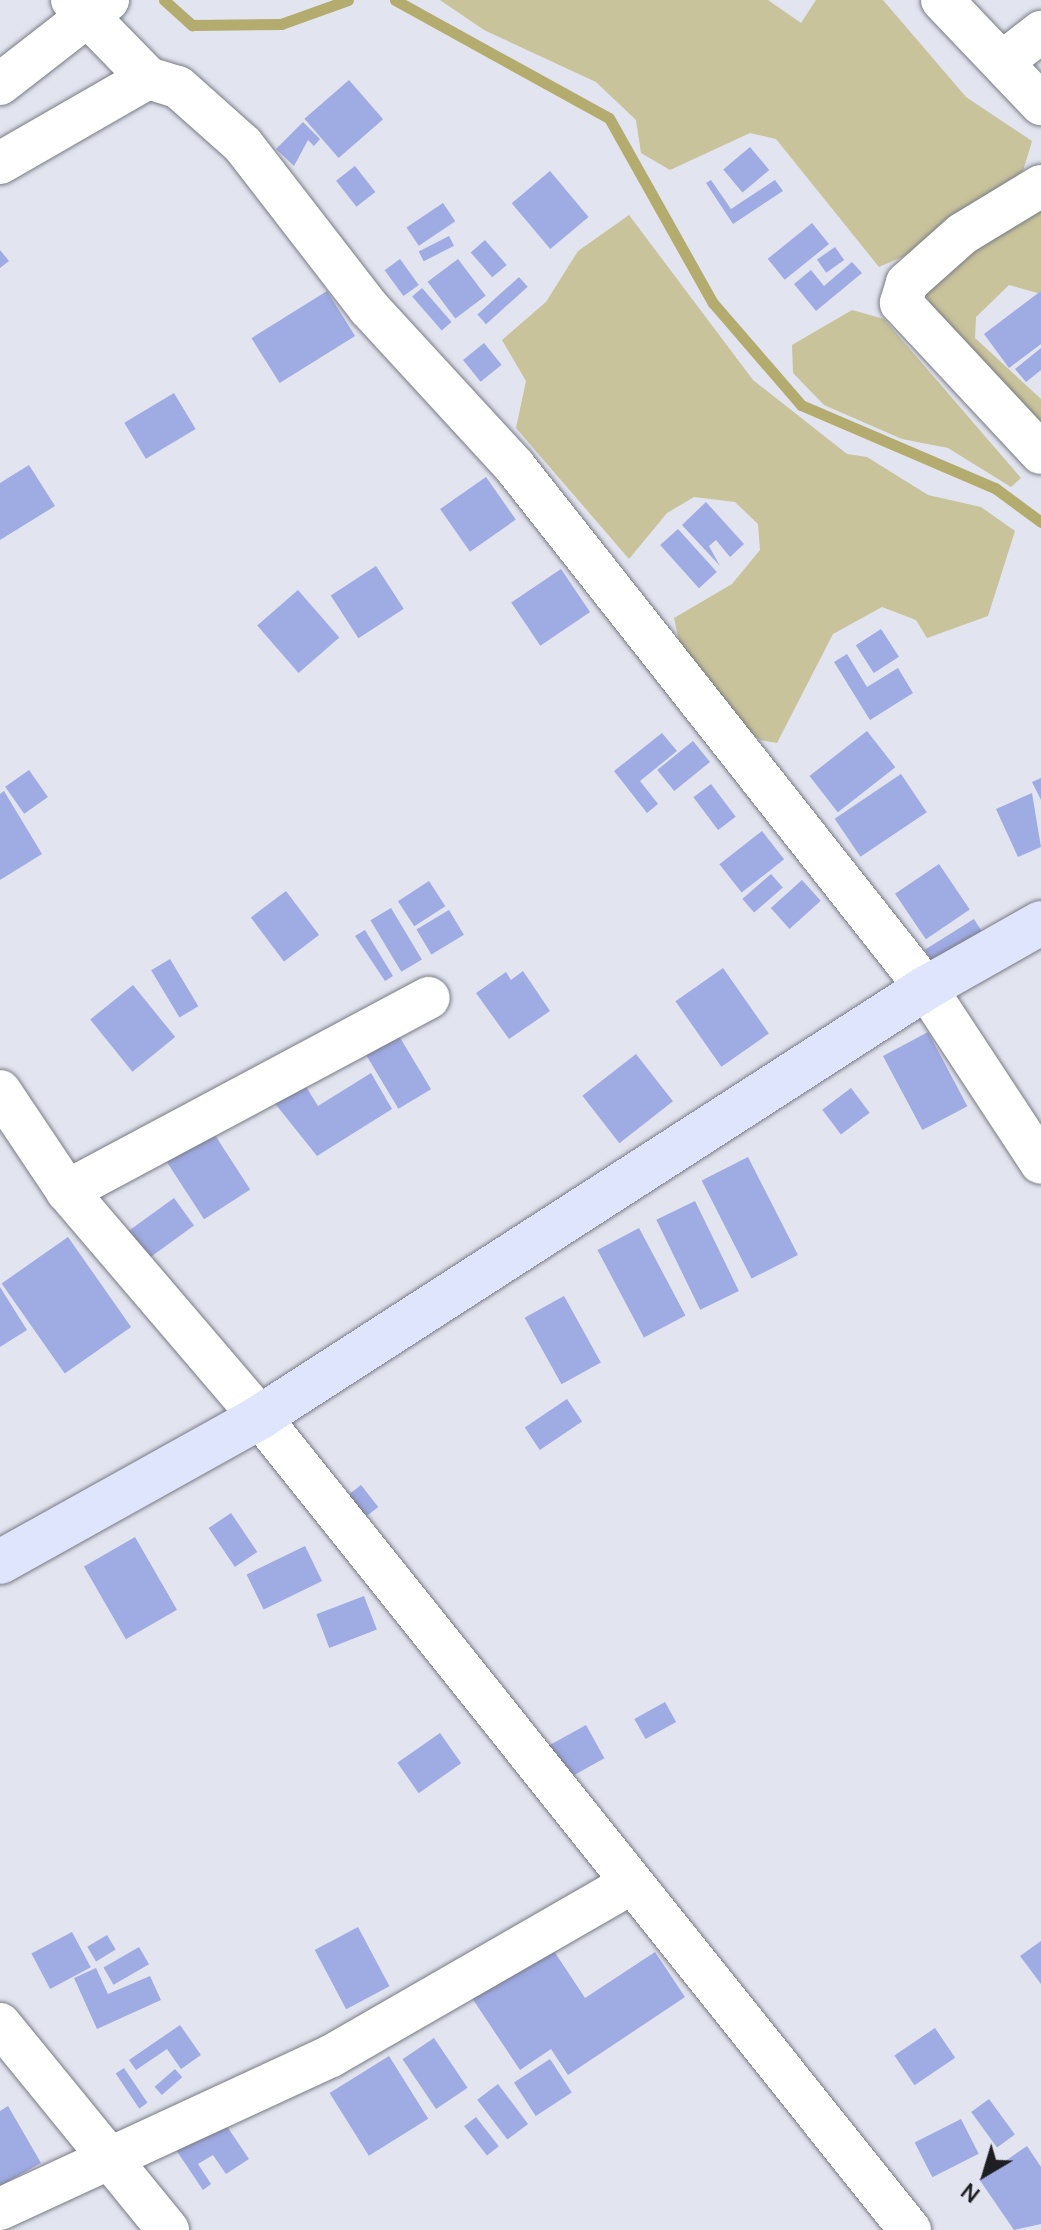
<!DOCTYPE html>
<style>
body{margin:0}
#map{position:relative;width:1041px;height:2230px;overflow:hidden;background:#e2e4ef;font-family:Manrope,sans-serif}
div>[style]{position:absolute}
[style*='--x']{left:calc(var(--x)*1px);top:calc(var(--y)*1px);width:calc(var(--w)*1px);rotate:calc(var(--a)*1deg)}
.green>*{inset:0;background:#c8c39b}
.stream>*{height:11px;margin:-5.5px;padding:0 5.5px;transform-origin:5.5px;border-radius:5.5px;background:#b4ab6e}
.building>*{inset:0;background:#9fabe3;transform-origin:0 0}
.roads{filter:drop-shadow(0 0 2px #787a84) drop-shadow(0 0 2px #787a84)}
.street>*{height:42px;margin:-21px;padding:0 21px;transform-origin:21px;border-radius:21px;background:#fff}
.secondary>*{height:44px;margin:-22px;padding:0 22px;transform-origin:22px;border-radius:22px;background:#e0e5fe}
span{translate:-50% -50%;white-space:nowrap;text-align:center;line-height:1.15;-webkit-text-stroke:6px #e2e4ef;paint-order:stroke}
.north{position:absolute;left:945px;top:2134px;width:80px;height:80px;-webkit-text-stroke:6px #e2e4ef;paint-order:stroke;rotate:218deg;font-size:22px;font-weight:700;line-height:32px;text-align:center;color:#1e1f23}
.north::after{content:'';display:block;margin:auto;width:28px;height:36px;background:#1e1f23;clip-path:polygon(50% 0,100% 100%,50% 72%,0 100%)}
</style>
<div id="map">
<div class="green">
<div style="clip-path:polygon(440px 0,768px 0,801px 23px,816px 0,883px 0,966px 97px,1032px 141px,1023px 171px,927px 246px,879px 267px,776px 139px,750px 133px,670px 170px,641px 153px,636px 120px,596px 82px,484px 30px)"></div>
<div style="clip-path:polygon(1041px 198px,1041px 294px,1009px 285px,976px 317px,975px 338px,1041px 399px,1041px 432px,933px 313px,923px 285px)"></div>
<div style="clip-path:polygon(629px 215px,753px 380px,847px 454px,867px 457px,928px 495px,981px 507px,1015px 531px,988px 616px,927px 638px,916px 620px,882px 607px,833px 634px,777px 743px,760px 740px,706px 694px,681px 650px,674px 618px,732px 584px,760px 550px,758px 524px,735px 502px,694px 497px,667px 513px,629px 559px,516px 428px,526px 381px,502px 340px,546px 302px,578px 251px)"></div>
<div style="clip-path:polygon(852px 310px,884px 319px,1021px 478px,1011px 487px,948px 448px,902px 439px,824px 405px,793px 373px,792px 345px)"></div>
</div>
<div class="stream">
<div style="--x:164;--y:0;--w:38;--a:42"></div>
<div style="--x:192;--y:25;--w:89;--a:-0.6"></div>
<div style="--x:281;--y:24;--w:71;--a:-19.7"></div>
<div style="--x:395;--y:0;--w:244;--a:28.9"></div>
<div style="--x:609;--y:118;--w:212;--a:60.7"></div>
<div style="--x:713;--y:303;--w:135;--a:49.2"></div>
<div style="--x:801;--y:405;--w:211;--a:23.2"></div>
<div style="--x:995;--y:488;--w:57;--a:36.5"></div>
</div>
<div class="building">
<div style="left:349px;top:80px;width:52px;height:59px;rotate:49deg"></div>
<div style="clip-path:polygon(303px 122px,320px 139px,314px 146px,308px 140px,294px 166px,276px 149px)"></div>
<div style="left:750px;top:147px;width:30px;height:35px;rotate:50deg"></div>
<div style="left:355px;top:166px;width:33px;height:24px;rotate:52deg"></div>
<div style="left:550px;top:171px;width:60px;height:50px;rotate:50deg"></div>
<div style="clip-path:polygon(711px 180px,731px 209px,775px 180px,783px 191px,733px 224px,706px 183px)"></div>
<div style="left:443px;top:203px;width:22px;height:44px;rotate:56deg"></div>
<div style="left:812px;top:223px;width:27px;height:57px;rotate:51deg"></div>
<div style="left:449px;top:236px;width:11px;height:34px;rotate:63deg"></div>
<div style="left:485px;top:240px;width:33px;height:19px;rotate:49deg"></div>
<div style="left:835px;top:247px;width:16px;height:22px;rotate:55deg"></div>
<div style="clip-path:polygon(0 250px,9px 261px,0 268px)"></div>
<div style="left:400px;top:259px;width:32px;height:19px;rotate:54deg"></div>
<div style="left:458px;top:259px;width:46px;height:38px;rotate:53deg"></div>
<div style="clip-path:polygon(852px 262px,862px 273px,816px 311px,794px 284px,811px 270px,824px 286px)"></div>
<div style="left:519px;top:277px;width:13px;height:56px;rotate:48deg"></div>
<div style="left:422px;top:288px;width:45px;height:13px;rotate:49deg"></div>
<div style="left:327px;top:291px;width:53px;height:89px;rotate:58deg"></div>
<div style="clip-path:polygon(1041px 291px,1041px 344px,1009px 368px,984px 334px)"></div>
<div style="left:484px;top:343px;width:28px;height:27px;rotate:51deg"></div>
<div style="clip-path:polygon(1041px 348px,1041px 370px,1026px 382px,1015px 369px)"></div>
<div style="left:174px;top:393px;width:42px;height:58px;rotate:59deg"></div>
<div style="clip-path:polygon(29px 465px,55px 506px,0 540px,0 483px)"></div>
<div style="left:486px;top:477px;width:52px;height:56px;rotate:55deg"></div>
<div style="clip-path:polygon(706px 502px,744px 544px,730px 557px,716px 540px,709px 546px,720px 566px,682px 525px)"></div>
<div style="left:678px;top:529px;width:58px;height:24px;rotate:48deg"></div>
<div style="left:376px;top:566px;width:51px;height:54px;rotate:57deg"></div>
<div style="left:561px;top:569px;width:52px;height:60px;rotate:56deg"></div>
<div style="left:298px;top:590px;width:63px;height:54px;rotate:49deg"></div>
<div style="left:881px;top:629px;width:33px;height:30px;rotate:57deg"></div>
<div style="clip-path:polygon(847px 654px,867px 687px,898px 668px,913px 693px,870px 720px,834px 662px)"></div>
<div style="left:867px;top:731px;width:46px;height:73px;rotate:52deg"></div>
<div style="clip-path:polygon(662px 733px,677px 751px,640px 781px,658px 804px,647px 813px,614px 771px)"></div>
<div style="left:693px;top:741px;width:27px;height:46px;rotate:51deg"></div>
<div style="left:29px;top:770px;width:33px;height:29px;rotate:55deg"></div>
<div style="left:901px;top:774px;width:46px;height:80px;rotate:56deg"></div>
<div style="clip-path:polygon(1041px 778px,1041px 800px,1032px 782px)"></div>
<div style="left:711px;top:784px;width:41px;height:22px;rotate:53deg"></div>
<div style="clip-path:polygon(4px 791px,42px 854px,0 880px,0 794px)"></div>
<div style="clip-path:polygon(1032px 793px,1041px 847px,1018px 857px,996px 809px)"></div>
<div style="left:762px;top:831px;width:36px;height:54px;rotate:52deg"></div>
<div style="left:939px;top:864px;width:55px;height:53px;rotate:56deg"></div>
<div style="left:771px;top:874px;width:18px;height:38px;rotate:49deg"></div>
<div style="left:802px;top:880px;width:28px;height:42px;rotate:48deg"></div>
<div style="left:429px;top:881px;width:30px;height:37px;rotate:57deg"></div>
<div style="left:286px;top:891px;width:55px;height:44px;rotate:53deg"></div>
<div style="left:391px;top:908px;width:60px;height:24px;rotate:59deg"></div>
<div style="left:449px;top:910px;width:29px;height:38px;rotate:59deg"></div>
<div style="left:974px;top:919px;width:25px;height:58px;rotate:58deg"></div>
<div style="clip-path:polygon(365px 930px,393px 976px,385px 981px,355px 936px)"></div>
<div style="left:170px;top:959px;width:55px;height:22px;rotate:59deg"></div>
<div style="left:723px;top:968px;width:80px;height:58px;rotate:55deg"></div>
<div style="clip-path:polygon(523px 971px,550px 1011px,509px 1039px,476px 993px,506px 972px,511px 980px)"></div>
<div style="left:133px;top:985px;width:67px;height:55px;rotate:51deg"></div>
<div style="left:396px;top:1031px;width:68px;height:38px;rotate:59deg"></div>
<div style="left:928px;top:1032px;width:84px;height:51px;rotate:62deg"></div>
<div style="left:636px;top:1054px;width:60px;height:68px;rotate:52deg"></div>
<div style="clip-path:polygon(371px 1073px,392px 1109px,317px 1156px,269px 1096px,300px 1077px,318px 1106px)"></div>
<div style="left:851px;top:1088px;width:31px;height:36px;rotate:53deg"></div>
<div style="left:211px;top:1129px;width:72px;height:55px;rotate:57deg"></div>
<div style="left:748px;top:1157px;width:110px;height:52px;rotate:63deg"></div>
<div style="left:174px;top:1198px;width:34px;height:57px;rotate:54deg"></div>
<div style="left:695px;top:1201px;width:100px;height:43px;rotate:64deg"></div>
<div style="left:639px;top:1228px;width:99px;height:47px;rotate:62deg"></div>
<div style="left:68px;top:1237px;width:110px;height:81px;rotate:55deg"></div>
<div style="clip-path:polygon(0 1287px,27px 1330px,0 1347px)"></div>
<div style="left:564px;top:1296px;width:76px;height:45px;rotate:61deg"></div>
<div style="left:567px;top:1399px;width:27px;height:51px;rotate:56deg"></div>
<div style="left:361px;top:1485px;width:28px;height:24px;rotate:52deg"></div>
<div style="left:231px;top:1513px;width:47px;height:27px;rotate:56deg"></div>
<div style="left:135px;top:1537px;width:84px;height:59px;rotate:60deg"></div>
<div style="left:305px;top:1546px;width:39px;height:65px;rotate:64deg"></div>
<div style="left:364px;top:1596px;width:36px;height:51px;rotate:69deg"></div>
<div style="left:665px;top:1702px;width:23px;height:35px;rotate:61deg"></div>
<div style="left:586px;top:1725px;width:38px;height:46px;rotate:61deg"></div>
<div style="left:440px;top:1733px;width:37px;height:52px;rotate:55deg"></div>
<div style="left:358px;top:1927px;width:67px;height:49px;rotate:62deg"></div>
<div style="left:72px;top:1932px;width:40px;height:46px;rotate:62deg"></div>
<div style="left:107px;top:1935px;width:17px;height:23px;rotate:59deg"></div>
<div style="clip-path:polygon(1041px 1941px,1041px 1984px,1020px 1956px)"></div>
<div style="clip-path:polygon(550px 1945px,585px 1998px,655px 1952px,685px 1997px,568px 2075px,551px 2049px,520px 2070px,472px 1998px)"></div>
<div style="left:139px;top:1947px;width:20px;height:41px;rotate:60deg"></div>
<div style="clip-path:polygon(96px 1968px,108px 1994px,150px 1976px,161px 2000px,97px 2029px,74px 1978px)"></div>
<div style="clip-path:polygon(180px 2025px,201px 2055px,181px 2069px,167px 2049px,136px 2070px,129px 2060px)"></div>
<div style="left:935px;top:2028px;width:36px;height:49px;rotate:56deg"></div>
<div style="left:434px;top:2038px;width:60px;height:38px;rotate:56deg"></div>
<div style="left:389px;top:2056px;width:74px;height:70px;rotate:58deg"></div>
<div style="left:550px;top:2059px;width:40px;height:43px;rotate:57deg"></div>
<div style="left:124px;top:2068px;width:42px;height:10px;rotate:56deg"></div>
<div style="left:175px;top:2069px;width:11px;height:27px;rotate:49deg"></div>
<div style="left:498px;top:2084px;width:50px;height:26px;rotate:53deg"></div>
<div style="left:989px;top:2099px;width:44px;height:22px;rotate:54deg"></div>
<div style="clip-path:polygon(8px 2106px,41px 2163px,0 2186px,0 2111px)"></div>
<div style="clip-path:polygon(220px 2116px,249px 2159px,226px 2174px,213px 2155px,198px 2164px,211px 2184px,203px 2190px,174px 2147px)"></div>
<div style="left:476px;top:2117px;width:37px;height:15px;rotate:52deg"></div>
<div style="left:961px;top:2119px;width:39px;height:52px;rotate:63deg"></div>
<div style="clip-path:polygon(1027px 2146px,1041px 2167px,1041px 2224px,1014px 2230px,979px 2179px)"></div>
</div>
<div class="roads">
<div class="street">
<div style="--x:72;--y:0;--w:109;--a:45.7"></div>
<div style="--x:942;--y:0;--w:144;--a:46.4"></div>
<div style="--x:1005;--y:60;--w:46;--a:-37.9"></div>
<div style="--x:0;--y:84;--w:137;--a:-37.9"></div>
<div style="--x:0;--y:163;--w:171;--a:-29.9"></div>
<div style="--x:148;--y:78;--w:31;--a:17"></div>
<div style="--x:178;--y:87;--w:87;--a:41.7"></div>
<div style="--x:243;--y:145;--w:206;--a:52.3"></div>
<div style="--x:369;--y:308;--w:216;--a:47.4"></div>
<div style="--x:515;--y:467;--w:664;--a:51.73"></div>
<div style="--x:926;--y:988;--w:209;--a:56.7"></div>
<div style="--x:1041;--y:186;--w:92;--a:148.7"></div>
<div style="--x:962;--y:234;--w:74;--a:138.3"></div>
<div style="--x:907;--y:283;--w:21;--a:107"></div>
<div style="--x:901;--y:303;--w:205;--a:47"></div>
<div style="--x:0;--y:1091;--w:120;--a:56.2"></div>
<div style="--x:67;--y:1191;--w:297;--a:49.5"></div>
<div style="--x:260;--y:1417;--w:1041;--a:51.36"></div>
<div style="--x:67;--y:1191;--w:410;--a:-28.1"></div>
<div style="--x:0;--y:2024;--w:266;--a:50.8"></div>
<div style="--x:0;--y:2209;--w:365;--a:-24.8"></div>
<div style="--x:331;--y:2056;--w:343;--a:-29.9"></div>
</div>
<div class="secondary">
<div style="--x:0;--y:1562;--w:298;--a:-29.1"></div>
<div style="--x:260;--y:1417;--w:792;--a:-32.79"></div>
<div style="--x:926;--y:988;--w:132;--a:-29.5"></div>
</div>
</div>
<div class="north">N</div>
</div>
